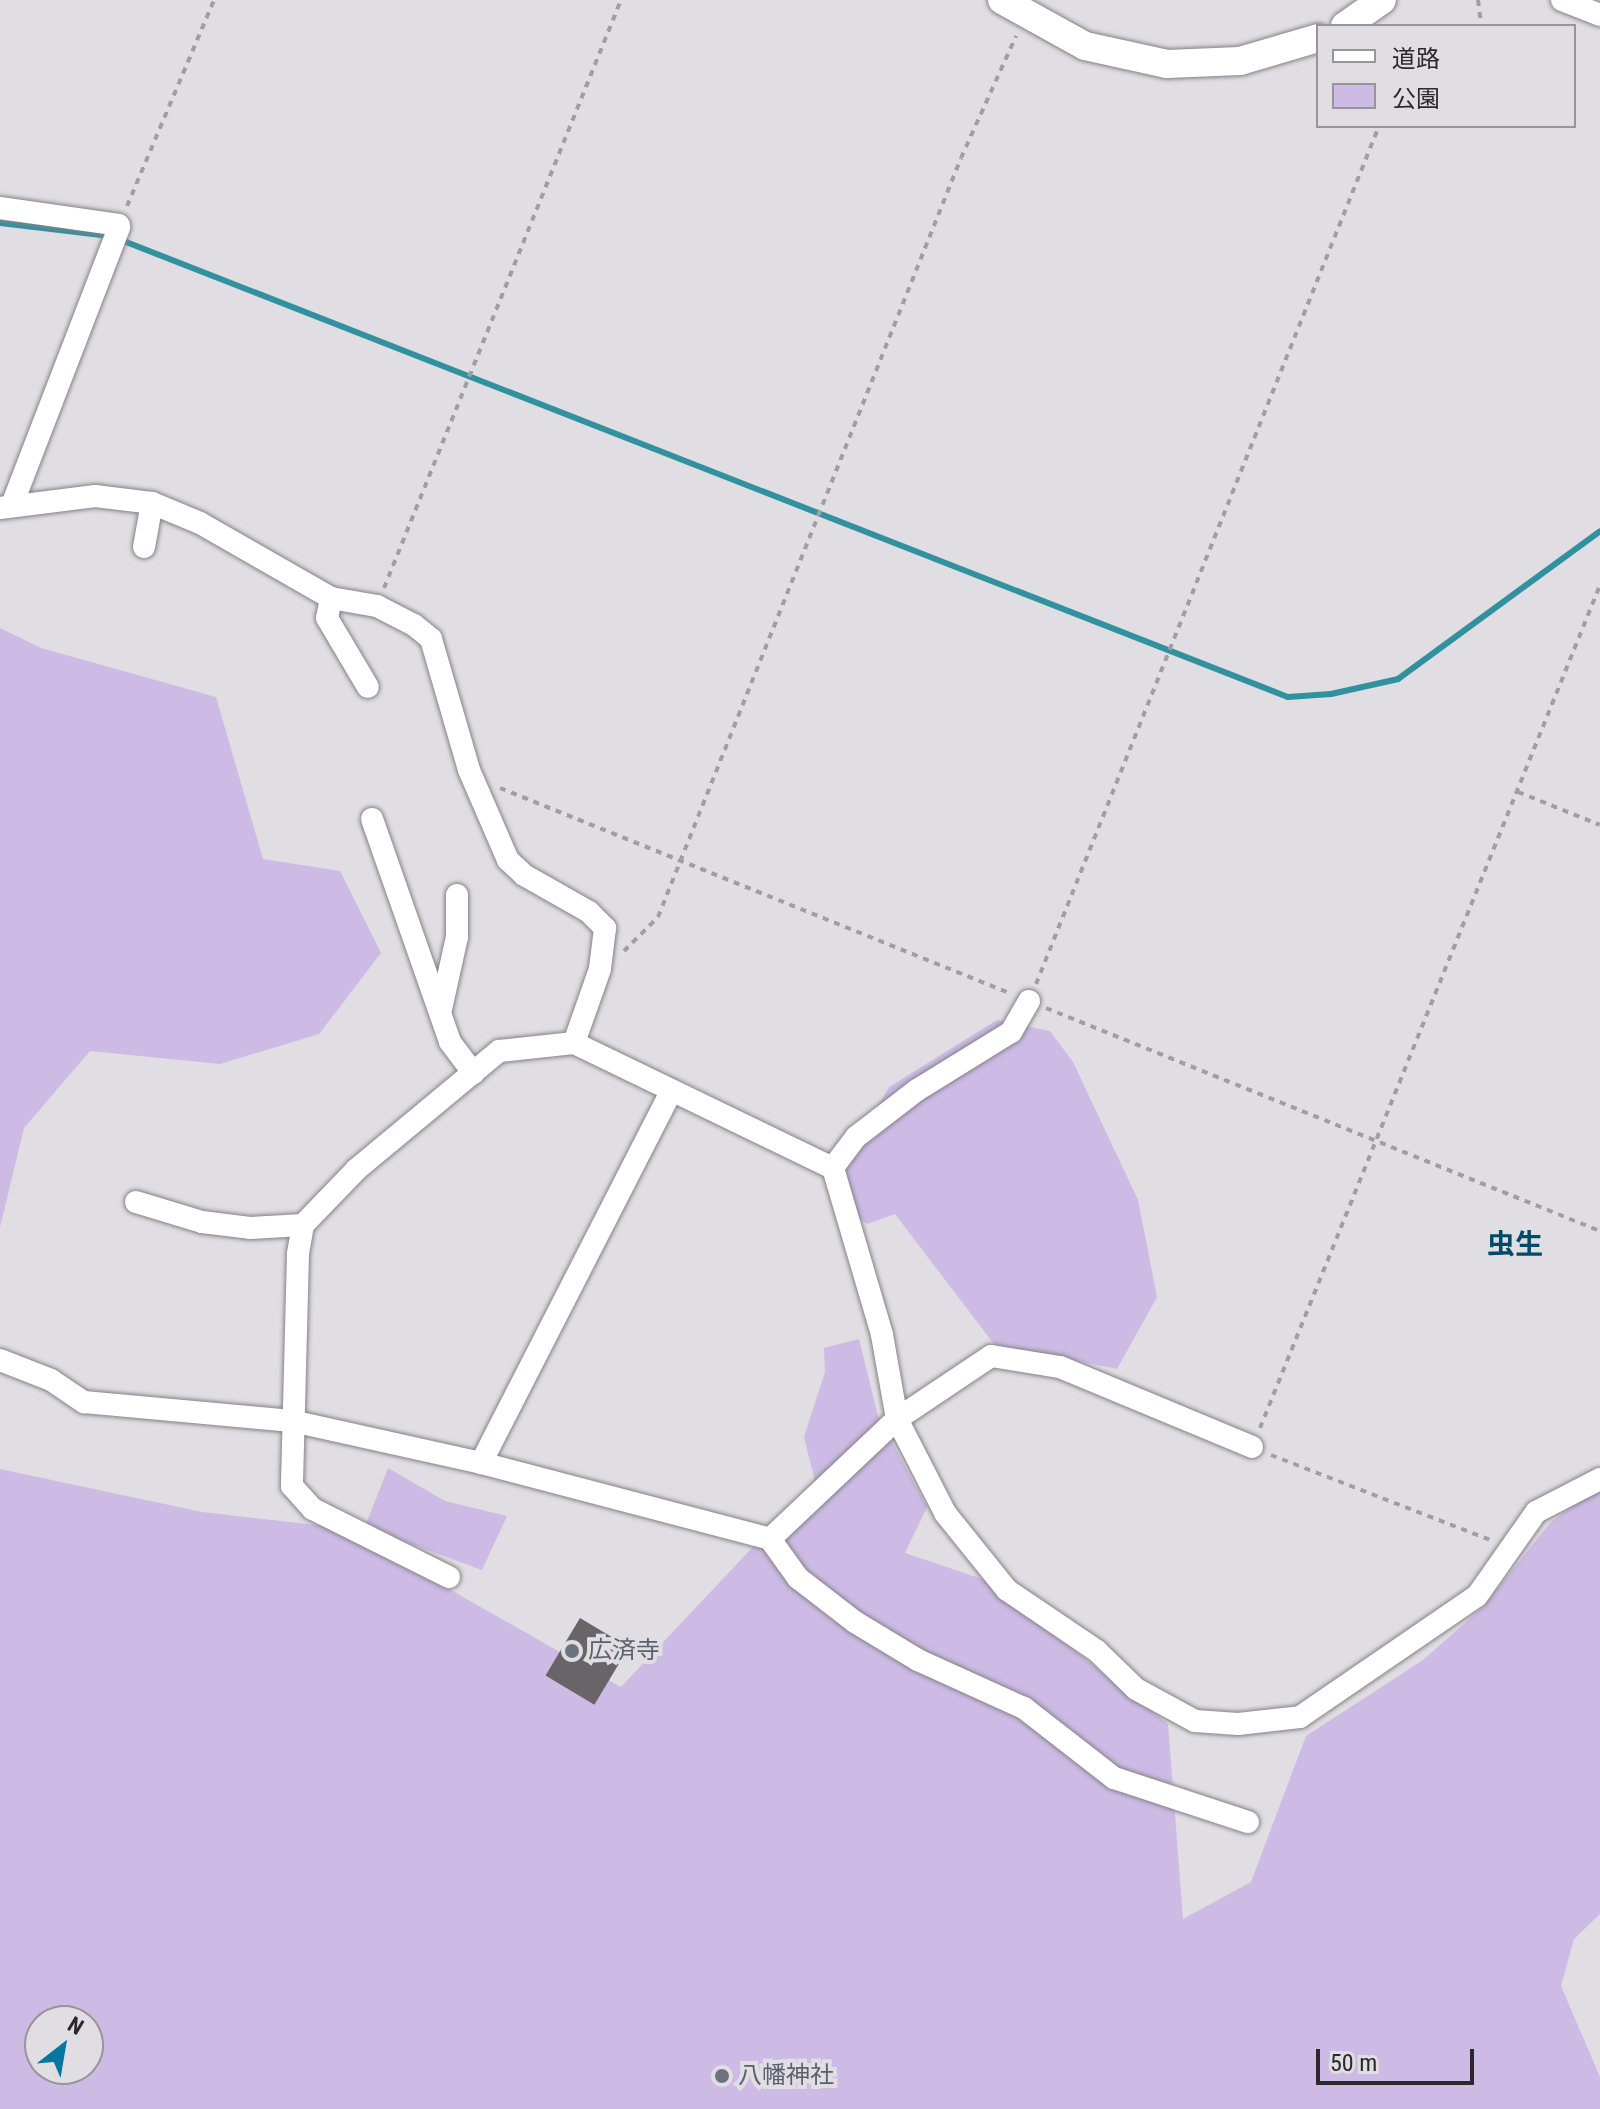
<!DOCTYPE html>
<meta charset="utf-8">
<style>
body{margin:0}
#map{position:relative;width:1600px;height:2109px;overflow:hidden;background:#e0dde3;font-family:"Roboto Condensed","Noto Sans JP",sans-serif}
div>[style]{position:absolute}
[style*='--x']{left:calc(var(--x)*1px);top:calc(var(--y)*1px);width:calc(var(--w)*1px);rotate:calc(var(--a)*1deg)}
.green>*{inset:0;background:#cdbae5}
.stream>*{height:6px;margin:-3px;padding:0 3px;transform-origin:3px;border-radius:3px;background:#32919f}
.building>*{inset:0;background:#696468;transform-origin:0 0}
.path>*{height:4px;margin-top:-2px;transform-origin:0;background:repeating-linear-gradient(90deg,#a09ea3 0 6px,transparent 0 12px)}
.roads{filter:drop-shadow(0 0 2px #848287) drop-shadow(0 0 2px #848287)}
.minor>*{height:22px;margin:-11px;padding:0 11px;transform-origin:11px;border-radius:11px;background:#fff}
.major>*{height:28px;margin:-14px;padding:0 14px;transform-origin:14px;border-radius:14px;background:#fff}
.dots>*{width:22px;height:22px;translate:-50% -50%;box-sizing:border-box;border:4px solid #e0dde3;border-radius:50%}
span{translate:-50% -50%;white-space:nowrap;text-align:center;line-height:1.15;-webkit-text-stroke:8px #e0dde3;paint-order:stroke}
.worship-label{font-size:24px;color:#5b616d}
.left{translate:0 -50%;text-align:left}
.quarter-label{font-size:28px;color:#004b68;font-weight:700}
.legend{position:absolute;left:1316px;top:24px;width:260px;height:104px;box-sizing:border-box;background:#e0dde3;border:2px solid #979599;margin:0;padding:10px 14px;list-style:none;font-size:24px;color:#2a292b}
.legend li{display:flex;align-items:center;gap:16px;height:40px}
.legend b{width:40px;border:2px solid #979599}
.north{position:absolute;left:24px;top:2005px;width:80px;height:80px;box-sizing:border-box;background:#e0dde3;border:2px solid #979599;border-radius:50%;rotate:31deg;font-size:22px;font-weight:700;line-height:32px;text-align:center;color:#2a292b}
.north::after{content:'';display:block;margin:auto;width:28px;height:36px;background:#0776a0;clip-path:polygon(50% 0,100% 100%,50% 72%,0 100%)}
.scale{position:absolute;left:1316px;top:2049px;width:158px;height:36px;box-sizing:border-box;border:4px solid #2a292b;border-top:0;padding-left:10px;font-size:24px;line-height:28px;white-space:nowrap;color:#2a292b;-webkit-text-stroke:6px #e0dde3;paint-order:stroke}
</style>
<div id="map">
<div class="green">
<div style="clip-path:polygon(0 628px,41px 648px,216px 697px,263px 859px,340px 871px,381px 953px,319px 1034px,220px 1064px,90px 1051px,24px 1128px,0 1227px)"></div>
<div style="clip-path:polygon(997px 1020px,1050px 1031px,1073px 1062px,1138px 1200px,1157px 1297px,1117px 1369px,994px 1344px,895px 1214px,867px 1224px,828px 1192px,889px 1087px)"></div>
<div style="clip-path:polygon(evenodd,859px 1339px,878px 1416px,927px 1507px,905px 1553px,985px 1580px,1168px 1724px,1183px 1919px,1251px 1882px,1306px 1736px,1423px 1660px,1483px 1607px,1550px 1523px,1600px 1486px,1600px 1914px,1574px 1939px,1561px 1986px,1600px 2077px,1600px 2109px,0 2109px,0 1469px,202px 1512px,342px 1528px,621px 1687px,815px 1481px,804px 1437px,825px 1372px,824px 1348px,859px 1339px,40px 2021px,88px 2021px,88px 2069px,40px 2069px,40px 2021px)"></div>
<div style="clip-path:polygon(388px 1468px,445px 1501px,507px 1516px,482px 1570px,365px 1527px)"></div>
</div>
<div class="stream">
<div style="--x:0;--y:223;--w:111;--a:6.7"></div>
<div style="--x:121;--y:240;--w:1253;--a:21.39"></div>
<div style="--x:1288;--y:697;--w:43;--a:-4"></div>
<div style="--x:1331;--y:694;--w:69;--a:-12.6"></div>
<div style="--x:1398;--y:679;--w:250;--a:-36.2"></div>
</div>
<div class="building">
<div style="left:580px;top:1618px;width:57px;height:67px;rotate:31deg"></div>
</div>
<div class="path">
<div style="--x:1478;--y:0;--w:26;--a:83"></div>
<div style="--x:127;--y:206;--w:224;--a:-67.1"></div>
<div style="--x:384;--y:588;--w:634;--a:-68.05"></div>
<div style="--x:500;--y:788;--w:552;--a:21.92"></div>
<div style="--x:1518;--y:792;--w:88;--a:21.9"></div>
<div style="--x:624;--y:951;--w:48;--a:-45"></div>
<div style="--x:658;--y:917;--w:817;--a:-68.24"></div>
<div style="--x:961;--y:158;--w:134;--a:-65.7"></div>
<div style="--x:1036;--y:984;--w:924;--a:-68.21"></div>
<div style="--x:1046;--y:1008;--w:597;--a:21.93"></div>
<div style="--x:1260;--y:1428;--w:909;--a:-68.03"></div>
<div style="--x:1271;--y:1455;--w:235;--a:21.2"></div>
</div>
<div class="roads">
<div class="minor">
<div style="--x:1562;--y:0;--w:41;--a:21.5"></div>
<div style="--x:0;--y:208;--w:120;--a:8.1"></div>
<div style="--x:12;--y:505;--w:298;--a:-68.9"></div>
<div style="--x:0;--y:508;--w:96;--a:-7.2"></div>
<div style="--x:95;--y:496;--w:57;--a:7"></div>
<div style="--x:152;--y:503;--w:52;--a:22.6"></div>
<div style="--x:200;--y:523;--w:151;--a:29.8"></div>
<div style="--x:331;--y:598;--w:47;--a:9.9"></div>
<div style="--x:377;--y:606;--w:42;--a:27.2"></div>
<div style="--x:414;--y:625;--w:22;--a:39"></div>
<div style="--x:431;--y:639;--w:136;--a:73.8"></div>
<div style="--x:469;--y:770;--w:98;--a:66.6"></div>
<div style="--x:508;--y:860;--w:22;--a:43"></div>
<div style="--x:524;--y:875;--w:75;--a:29.6"></div>
<div style="--x:589;--y:912;--w:23;--a:45"></div>
<div style="--x:605;--y:928;--w:41;--a:97"></div>
<div style="--x:600;--y:969;--w:78;--a:109.4"></div>
<div style="--x:574;--y:1043;--w:75;--a:173.9"></div>
<div style="--x:499;--y:1051;--w:185;--a:140.3"></div>
<div style="--x:357;--y:1169;--w:78;--a:134"></div>
<div style="--x:303;--y:1225;--w:29;--a:100"></div>
<div style="--x:298;--y:1254;--w:232;--a:91.5"></div>
<div style="--x:292;--y:1486;--w:31;--a:48"></div>
<div style="--x:313;--y:1509;--w:152;--a:26.6"></div>
<div style="--x:144;--y:547;--w:45;--a:-79.7"></div>
<div style="--x:331;--y:598;--w:20;--a:101"></div>
<div style="--x:327;--y:618;--w:80;--a:59.3"></div>
<div style="--x:372;--y:819;--w:236;--a:70.7"></div>
<div style="--x:450;--y:1042;--w:39;--a:53"></div>
<div style="--x:1029;--y:1001;--w:36;--a:120"></div>
<div style="--x:1011;--y:1032;--w:110;--a:148.3"></div>
<div style="--x:917;--y:1090;--w:77;--a:142.4"></div>
<div style="--x:856;--y:1137;--w:39;--a:127"></div>
<div style="--x:833;--y:1168;--w:174;--a:73.6"></div>
<div style="--x:882;--y:1335;--w:85;--a:79.9"></div>
<div style="--x:897;--y:1419;--w:106;--a:62.9"></div>
<div style="--x:945;--y:1513;--w:99;--a:51.2"></div>
<div style="--x:1007;--y:1590;--w:109;--a:34.1"></div>
<div style="--x:1097;--y:1651;--w:54;--a:44.3"></div>
<div style="--x:1136;--y:1689;--w:67;--a:28.5"></div>
<div style="--x:1195;--y:1721;--w:43;--a:4"></div>
<div style="--x:1238;--y:1724;--w:62;--a:-6.4"></div>
<div style="--x:1300;--y:1717;--w:214;--a:-34.4"></div>
<div style="--x:1477;--y:1596;--w:103;--a:-54.9"></div>
<div style="--x:1536;--y:1512;--w:72;--a:-27.3"></div>
<div style="--x:441;--y:1009;--w:74;--a:-77.5"></div>
<div style="--x:457;--y:937;--w:42;--a:-90"></div>
<div style="--x:574;--y:1043;--w:288;--a:25.8"></div>
<div style="--x:136;--y:1202;--w:69;--a:16.9"></div>
<div style="--x:202;--y:1222;--w:48;--a:7.1"></div>
<div style="--x:250;--y:1228;--w:53;--a:-3.2"></div>
<div style="--x:0;--y:1360;--w:55;--a:21.4"></div>
<div style="--x:51;--y:1380;--w:40;--a:34"></div>
<div style="--x:84;--y:1402;--w:209;--a:5.2"></div>
<div style="--x:292;--y:1421;--w:194;--a:12.5"></div>
<div style="--x:481;--y:1463;--w:299;--a:14.7"></div>
<div style="--x:770;--y:1539;--w:175;--a:-43.4"></div>
<div style="--x:897;--y:1419;--w:113;--a:-33.8"></div>
<div style="--x:991;--y:1356;--w:70;--a:9.1"></div>
<div style="--x:1060;--y:1367;--w:208;--a:22.6"></div>
<div style="--x:481;--y:1463;--w:415;--a:-62.9"></div>
<div style="--x:770;--y:1539;--w:48;--a:54.3"></div>
<div style="--x:798;--y:1578;--w:72;--a:37.7"></div>
<div style="--x:855;--y:1622;--w:74;--a:31.1"></div>
<div style="--x:918;--y:1660;--w:116;--a:24.4"></div>
<div style="--x:1024;--y:1708;--w:114;--a:37.9"></div>
<div style="--x:1114;--y:1778;--w:141;--a:18.2"></div>
</div>
<div class="major">
<div style="--x:1002;--y:0;--w:95;--a:29"></div>
<div style="--x:1085;--y:46;--w:84;--a:12.4"></div>
<div style="--x:1167;--y:64;--w:73;--a:-2.4"></div>
<div style="--x:1240;--y:61;--w:81;--a:-16.4"></div>
<div style="--x:1345;--y:26;--w:45;--a:-35.1"></div>
</div>
</div>
<div class="dots">
<div style="left:572px;top:1651px;background:#6b7280"></div>
<div style="left:722px;top:2076px;background:#6b7280"></div>
</div>
<div class="worship-label">
<span class="left" style="left:588px;top:1651px">広済寺</span>
<span class="left" style="left:738px;top:2076px">八幡神社</span>
</div>
<div class="quarter-label">
<span style="left:1515px;top:1245px">虫生</span>
</div>
<ul class="legend">
<li><b style="height:10px;background:#fff"></b>道路</li>
<li><b style="height:22px;background:#cdbae5"></b>公園</li>
</ul>
<div class="north">N</div>
<div class="scale">50 m</div>
</div>
